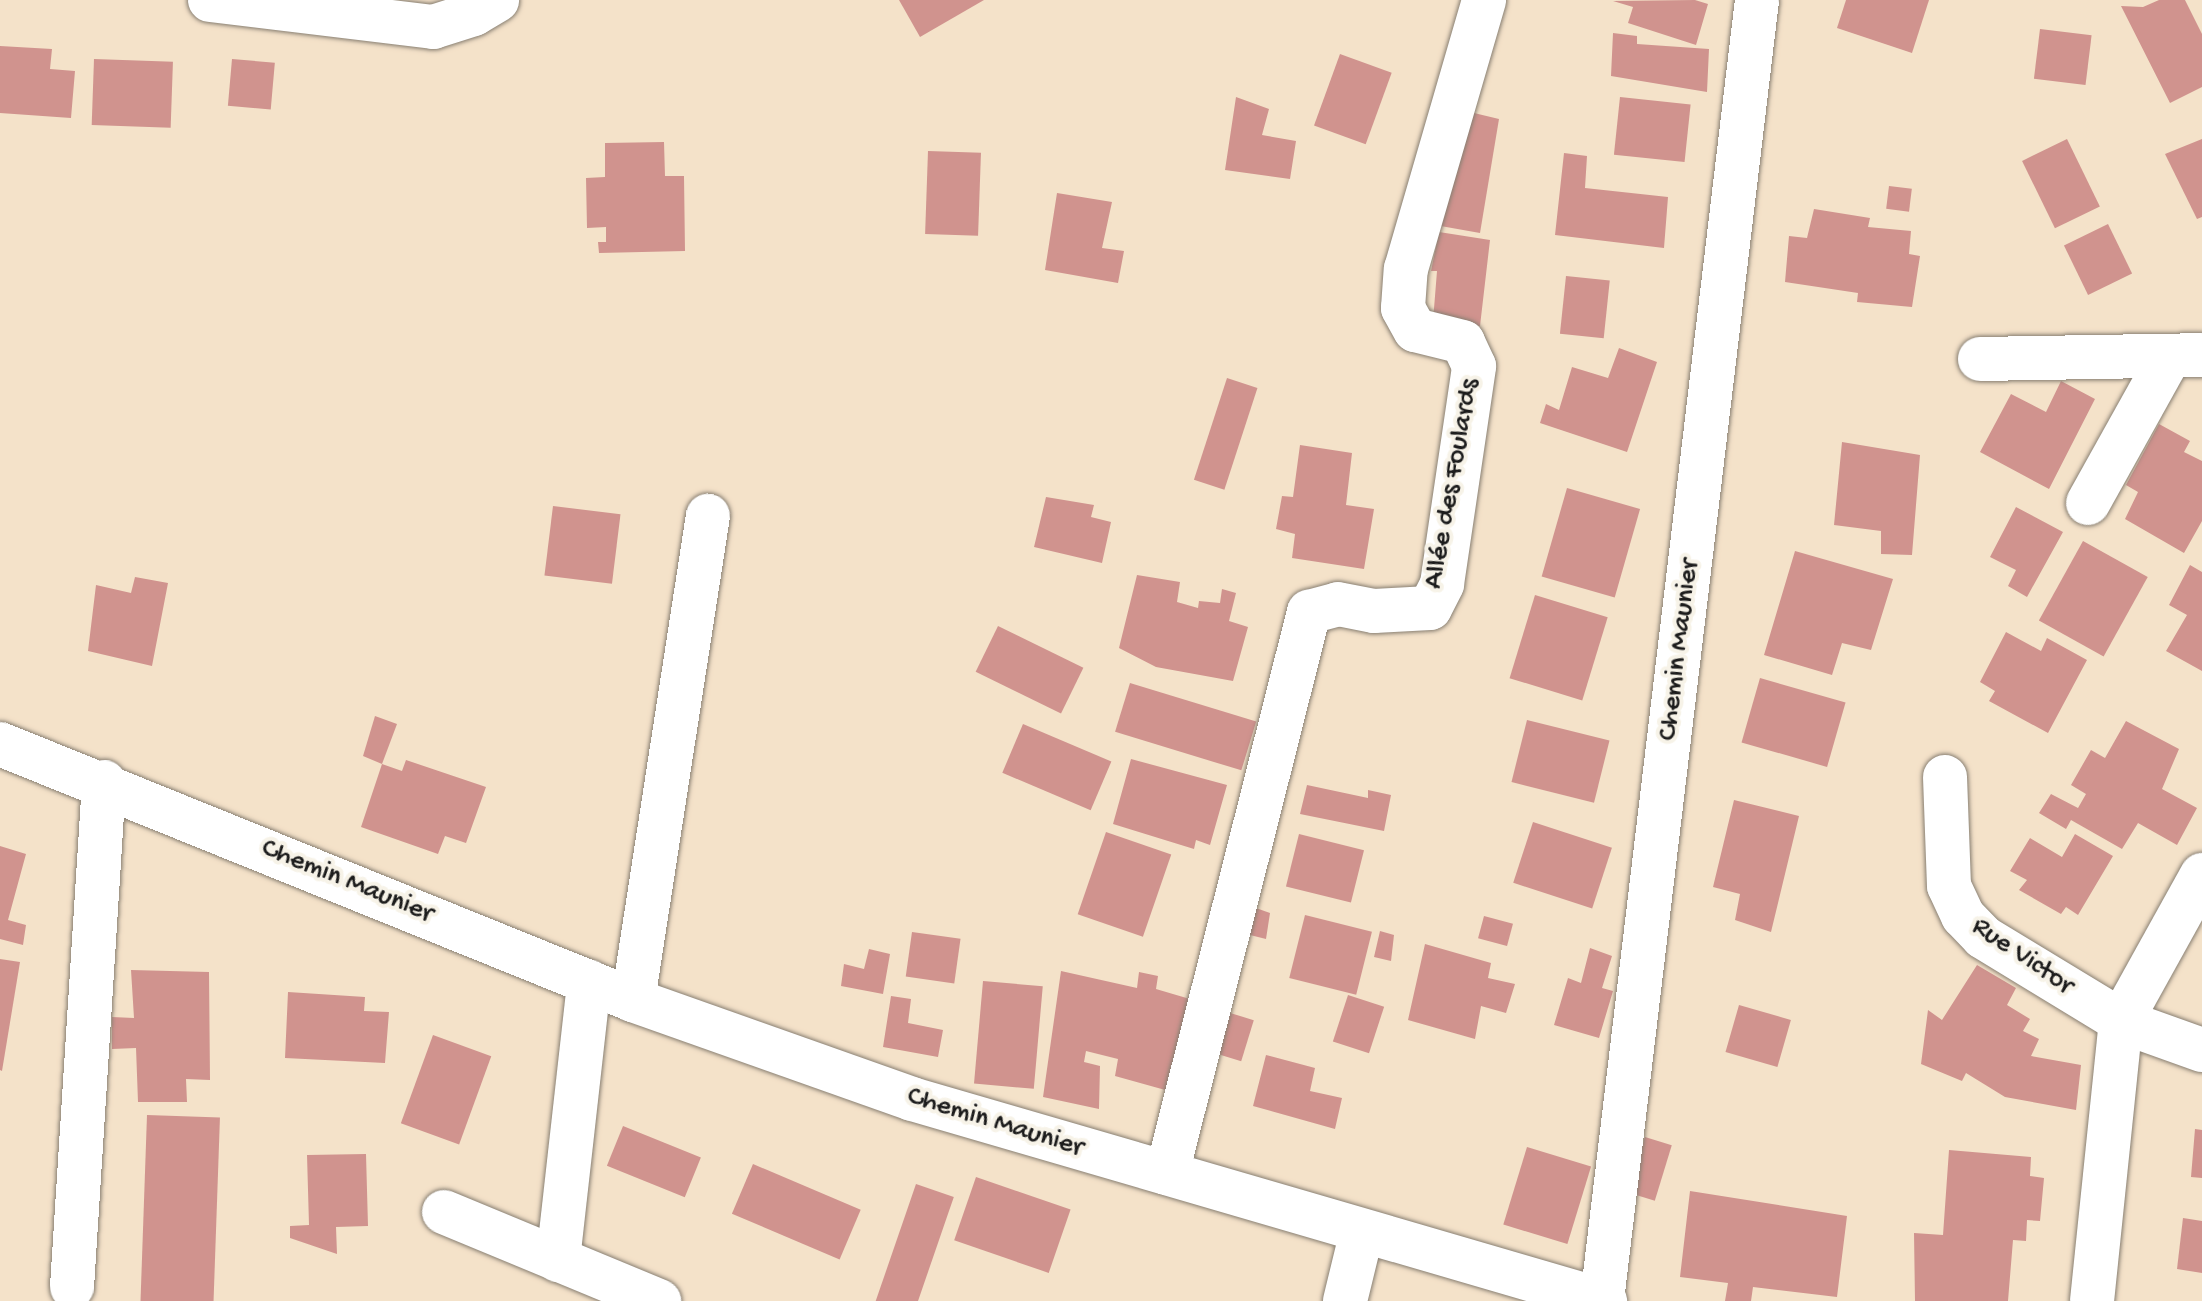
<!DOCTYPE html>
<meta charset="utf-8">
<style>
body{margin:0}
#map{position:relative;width:2202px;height:1301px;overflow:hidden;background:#f4e2c9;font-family:"Gochi Hand",sans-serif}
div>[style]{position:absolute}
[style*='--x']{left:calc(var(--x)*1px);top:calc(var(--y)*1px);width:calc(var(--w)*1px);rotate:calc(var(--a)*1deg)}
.building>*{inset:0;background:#d0938e;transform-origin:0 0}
.roads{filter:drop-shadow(0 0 2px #887f72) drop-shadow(0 0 2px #887f72)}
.street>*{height:44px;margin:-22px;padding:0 22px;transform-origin:22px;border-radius:22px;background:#fff}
span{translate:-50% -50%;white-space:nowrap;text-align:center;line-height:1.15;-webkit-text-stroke:8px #f7f3e8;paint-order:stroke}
.street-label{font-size:28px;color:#1c1c1c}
</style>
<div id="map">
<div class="building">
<div style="clip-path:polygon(899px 0,984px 0,920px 37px)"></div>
<div style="clip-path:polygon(1695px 0,1708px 4px,1696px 45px,1628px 23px,1633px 7px,1613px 1px)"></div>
<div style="clip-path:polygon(1846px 0,1929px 0,1912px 53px,1837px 28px)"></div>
<div style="clip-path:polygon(2159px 0,2185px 0,2202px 34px,2202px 87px,2170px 103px,2121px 6px,2143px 7px)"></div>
<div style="left:2040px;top:29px;width:52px;height:50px;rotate:7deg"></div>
<div style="clip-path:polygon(1613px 33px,1637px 36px,1637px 44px,1709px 49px,1707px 92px,1611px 76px)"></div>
<div style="clip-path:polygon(0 46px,52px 49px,50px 69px,75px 71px,71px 118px,0 113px)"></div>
<div style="left:1340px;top:54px;width:55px;height:76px;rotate:20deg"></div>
<div style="left:94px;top:59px;width:79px;height:66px;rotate:2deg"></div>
<div style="left:232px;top:59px;width:43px;height:47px;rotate:5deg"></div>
<div style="clip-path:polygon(1236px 97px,1269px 109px,1262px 135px,1296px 141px,1290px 179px,1225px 170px)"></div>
<div style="left:1620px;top:97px;width:71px;height:58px;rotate:6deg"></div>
<div style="clip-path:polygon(1474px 113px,1499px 119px,1480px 233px,1435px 225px)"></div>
<div style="left:2067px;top:139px;width:75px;height:50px;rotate:64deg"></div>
<div style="clip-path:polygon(2202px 139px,2202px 217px,2197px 219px,2165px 154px)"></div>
<div style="clip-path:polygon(664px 142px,665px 176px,684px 176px,685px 251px,599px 253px,598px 242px,606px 242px,606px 227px,587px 228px,586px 178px,605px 177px,605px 143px)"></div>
<div style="left:928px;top:151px;width:53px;height:83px;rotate:2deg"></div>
<div style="clip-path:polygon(1564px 153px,1587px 156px,1585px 188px,1668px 197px,1664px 248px,1555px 235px)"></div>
<div style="left:1889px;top:186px;width:23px;height:23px;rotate:7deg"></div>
<div style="clip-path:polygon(1057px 193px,1112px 202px,1102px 248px,1124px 251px,1118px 283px,1045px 270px)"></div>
<div style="clip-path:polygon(1814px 209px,1870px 218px,1868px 227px,1911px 231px,1909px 254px,1920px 256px,1912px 307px,1857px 302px,1858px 293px,1785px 282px,1789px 236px,1807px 238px)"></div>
<div style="left:2108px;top:224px;width:55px;height:49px;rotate:64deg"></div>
<div style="clip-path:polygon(1439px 232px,1490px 240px,1480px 326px,1433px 321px,1437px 271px,1431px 271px)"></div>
<div style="left:1566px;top:276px;width:44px;height:58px;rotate:6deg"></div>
<div style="clip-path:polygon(1619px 348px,1657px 362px,1627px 452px,1540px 423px,1546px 404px,1559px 410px,1572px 367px,1608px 378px)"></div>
<div style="left:1227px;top:378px;width:32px;height:107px;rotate:18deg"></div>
<div style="clip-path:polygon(2061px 381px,2095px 399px,2049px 489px,1980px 452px,2011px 394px,2046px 412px)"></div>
<div style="clip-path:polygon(2159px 424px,2190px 441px,2184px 452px,2202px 461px,2202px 521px,2184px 553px,2125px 519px,2138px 492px,2126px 485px)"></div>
<div style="clip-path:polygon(1842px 442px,1920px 455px,1912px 555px,1881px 554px,1881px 531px,1834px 525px)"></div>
<div style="clip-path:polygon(1300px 445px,1352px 453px,1346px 505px,1374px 509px,1364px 569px,1292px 558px,1295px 534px,1276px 529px,1282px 496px,1293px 497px)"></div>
<div style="left:1567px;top:488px;width:76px;height:92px;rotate:16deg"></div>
<div style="clip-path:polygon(1046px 497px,1094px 505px,1091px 517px,1111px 522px,1102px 563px,1034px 547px)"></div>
<div style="left:553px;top:506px;width:68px;height:70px;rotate:7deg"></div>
<div style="clip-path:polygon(2016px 507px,2063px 532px,2027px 597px,2008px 586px,2016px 570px,1990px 557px)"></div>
<div style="left:2083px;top:541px;width:74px;height:91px;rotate:29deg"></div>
<div style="clip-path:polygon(1795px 551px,1893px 579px,1871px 650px,1842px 643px,1832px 675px,1764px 655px)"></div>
<div style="clip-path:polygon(2190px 565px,2202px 572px,2202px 671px,2166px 651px,2187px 615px,2169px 605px)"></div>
<div style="clip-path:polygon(1137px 575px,1180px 582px,1177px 602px,1198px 608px,1199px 601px,1220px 603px,1222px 589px,1236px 593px,1229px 621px,1248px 627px,1233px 681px,1156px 667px,1119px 648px)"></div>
<div style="clip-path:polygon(135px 577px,168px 583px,152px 666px,88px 651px,96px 585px,131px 593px)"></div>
<div style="left:1535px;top:595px;width:76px;height:87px;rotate:17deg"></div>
<div style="left:998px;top:626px;width:95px;height:51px;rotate:26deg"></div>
<div style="clip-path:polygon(2006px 632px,2041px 651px,2047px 638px,2087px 660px,2048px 733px,1989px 701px,1995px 691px,1980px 682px)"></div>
<div style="left:1760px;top:678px;width:89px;height:67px;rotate:16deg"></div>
<div style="left:1130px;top:683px;width:132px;height:51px;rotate:17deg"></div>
<div style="clip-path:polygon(375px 716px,397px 724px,382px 764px,363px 756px)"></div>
<div style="left:1527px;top:720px;width:85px;height:64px;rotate:14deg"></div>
<div style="clip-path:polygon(2126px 721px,2179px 749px,2162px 789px,2197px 808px,2177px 845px,2138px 823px,2122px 849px,2071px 820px,2066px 829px,2039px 813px,2051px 794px,2078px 808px,2086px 794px,2071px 785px,2091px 750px,2105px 758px)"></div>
<div style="left:1023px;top:724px;width:96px;height:53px;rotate:23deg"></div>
<div style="clip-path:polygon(1131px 759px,1227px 785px,1210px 845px,1196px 840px,1194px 849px,1113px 824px)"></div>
<div style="clip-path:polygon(406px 760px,486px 787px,466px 843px,445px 836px,438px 854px,361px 827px,382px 764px,402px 771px)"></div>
<div style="clip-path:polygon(1307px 785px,1368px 798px,1368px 790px,1391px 795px,1384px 831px,1300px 814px)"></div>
<div style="clip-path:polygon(1734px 800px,1799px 816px,1771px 932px,1735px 920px,1740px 894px,1713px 887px)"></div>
<div style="left:1533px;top:822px;width:83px;height:64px;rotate:18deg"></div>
<div style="left:1106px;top:832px;width:69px;height:87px;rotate:19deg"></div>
<div style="left:1299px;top:834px;width:67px;height:54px;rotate:14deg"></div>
<div style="clip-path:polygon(2075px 834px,2113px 856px,2078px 915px,2066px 907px,2061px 914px,2019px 890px,2027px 880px,2010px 871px,2030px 838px,2062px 857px)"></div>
<div style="clip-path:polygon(0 846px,26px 854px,8px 920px,26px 925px,23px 945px,0 939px)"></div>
<div style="clip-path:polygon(1253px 907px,1270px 913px,1266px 939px,1246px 934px)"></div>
<div style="left:1305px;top:915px;width:69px;height:65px;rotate:14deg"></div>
<div style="left:1484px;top:916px;width:30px;height:23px;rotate:15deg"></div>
<div style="clip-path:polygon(1380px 931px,1394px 935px,1391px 961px,1374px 957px)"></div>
<div style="left:912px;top:932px;width:49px;height:45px;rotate:8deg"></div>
<div style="clip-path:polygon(1425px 944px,1491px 963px,1488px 978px,1515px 984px,1506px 1013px,1481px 1006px,1475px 1039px,1408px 1020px)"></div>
<div style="clip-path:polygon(1590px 948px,1612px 956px,1602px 988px,1613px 991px,1599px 1038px,1554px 1025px,1568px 978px,1581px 983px)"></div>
<div style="clip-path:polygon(869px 949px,890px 954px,883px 994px,841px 986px,844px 964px,864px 969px)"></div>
<div style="clip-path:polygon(0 959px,20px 962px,2px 1071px,0 1070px)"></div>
<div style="clip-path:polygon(1977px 965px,2016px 988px,2007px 1005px,2030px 1019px,2023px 1031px,2039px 1039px,2031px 1056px,2081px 1065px,2076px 1110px,2005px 1097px,1966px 1073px,1962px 1081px,1921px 1064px,1928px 1010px,1942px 1020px)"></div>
<div style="clip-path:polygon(131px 970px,209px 972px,210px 1080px,186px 1079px,187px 1102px,138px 1102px,136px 1048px,112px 1049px,112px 1017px,134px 1018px)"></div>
<div style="clip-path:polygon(1061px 971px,1137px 988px,1139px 972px,1158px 976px,1156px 989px,1200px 1002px,1176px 1093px,1115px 1076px,1118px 1059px,1086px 1051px,1084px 1062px,1100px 1066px,1099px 1109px,1043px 1097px)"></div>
<div style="left:983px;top:981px;width:60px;height:103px;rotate:5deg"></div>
<div style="clip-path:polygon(288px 992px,365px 997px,364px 1011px,389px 1012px,385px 1063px,285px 1058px)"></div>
<div style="left:1348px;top:995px;width:38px;height:49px;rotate:18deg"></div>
<div style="clip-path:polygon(891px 996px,911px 999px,908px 1023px,943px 1030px,938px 1057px,883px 1047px)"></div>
<div style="left:1739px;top:1005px;width:54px;height:49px;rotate:16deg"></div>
<div style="left:1227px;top:1012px;width:28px;height:43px;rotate:17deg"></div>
<div style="left:433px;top:1035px;width:62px;height:94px;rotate:20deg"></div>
<div style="clip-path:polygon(1266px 1055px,1315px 1068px,1310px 1091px,1342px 1098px,1335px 1129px,1253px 1106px)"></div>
<div style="left:147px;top:1115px;width:73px;height:186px;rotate:2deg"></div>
<div style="left:623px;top:1126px;width:84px;height:43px;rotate:22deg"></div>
<div style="clip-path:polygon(2195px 1129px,2202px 1130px,2202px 1178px,2191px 1177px)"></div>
<div style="left:1645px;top:1137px;width:28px;height:58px;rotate:17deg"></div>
<div style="left:1527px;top:1147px;width:67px;height:81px;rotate:17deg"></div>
<div style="clip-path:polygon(1949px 1150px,2031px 1157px,2030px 1176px,2044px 1178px,2040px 1221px,2027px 1220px,2026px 1241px,2013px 1240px,2008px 1301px,1915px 1301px,1914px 1233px,1943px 1235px)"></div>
<div style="clip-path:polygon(366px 1154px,368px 1226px,336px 1227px,337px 1254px,290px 1238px,290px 1226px,309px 1225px,307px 1155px)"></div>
<div style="left:753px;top:1164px;width:117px;height:54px;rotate:23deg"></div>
<div style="left:976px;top:1177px;width:100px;height:67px;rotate:19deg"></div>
<div style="left:916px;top:1184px;width:40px;height:124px;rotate:19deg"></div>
<div style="clip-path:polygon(1690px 1191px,1847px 1216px,1837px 1297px,1753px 1287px,1751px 1301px,1725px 1301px,1728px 1283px,1680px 1277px)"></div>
<div style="clip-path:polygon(2183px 1218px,2202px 1221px,2202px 1273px,2177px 1269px)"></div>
</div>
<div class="roads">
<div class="street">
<div style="--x:210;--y:0;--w:225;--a:6.9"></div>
<div style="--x:433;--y:27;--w:43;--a:-17.6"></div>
<div style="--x:474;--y:14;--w:27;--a:-31"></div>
<div style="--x:1980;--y:359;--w:222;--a:-1"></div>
<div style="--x:2088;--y:503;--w:165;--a:-60.9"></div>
<div style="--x:0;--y:744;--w:683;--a:22.02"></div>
<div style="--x:633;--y:1000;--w:296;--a:19.5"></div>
<div style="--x:912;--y:1099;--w:722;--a:16.25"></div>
<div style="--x:1945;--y:777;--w:109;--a:87.9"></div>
<div style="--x:1949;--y:886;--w:33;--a:65"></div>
<div style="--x:1963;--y:916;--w:29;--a:46"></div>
<div style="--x:1983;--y:937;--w:162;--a:31.3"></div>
<div style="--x:2121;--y:1021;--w:86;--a:19.7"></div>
<div style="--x:633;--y:1000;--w:490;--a:-81.2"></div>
<div style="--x:1167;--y:1173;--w:579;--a:-75.8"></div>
<div style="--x:1309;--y:612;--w:30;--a:-15"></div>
<div style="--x:1338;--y:604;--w:37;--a:11"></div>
<div style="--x:1374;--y:611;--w:56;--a:-3.1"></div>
<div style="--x:1430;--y:608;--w:27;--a:-63"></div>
<div style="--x:1442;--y:584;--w:220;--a:-81.6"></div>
<div style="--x:1474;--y:366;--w:26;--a:-115"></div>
<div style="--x:1463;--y:342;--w:49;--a:-166"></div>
<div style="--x:1415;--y:330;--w:25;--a:-119"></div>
<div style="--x:1403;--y:308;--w:39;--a:-86"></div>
<div style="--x:1406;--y:269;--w:280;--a:-73.8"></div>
<div style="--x:444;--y:1212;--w:233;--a:22.5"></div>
<div style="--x:558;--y:1260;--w:280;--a:-83.6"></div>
<div style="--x:72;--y:1287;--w:506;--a:-86.37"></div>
<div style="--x:1602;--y:1300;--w:1309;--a:-83.2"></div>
<div style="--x:1345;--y:1301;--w:72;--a:-76.3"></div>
<div style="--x:2092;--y:1301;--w:281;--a:-84.1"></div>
<div style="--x:2121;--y:1021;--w:167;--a:-61"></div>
</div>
</div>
<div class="street-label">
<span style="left:1453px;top:484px;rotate:-80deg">Allée des Foulards</span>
<span style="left:1680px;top:650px;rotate:-83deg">Chemin Maunier</span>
<span style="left:347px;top:882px;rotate:22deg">Chemin Maunier</span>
<span style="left:2022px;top:957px;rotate:34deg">Rue Victor</span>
<span style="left:995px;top:1123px;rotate:17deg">Chemin Maunier</span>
</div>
</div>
